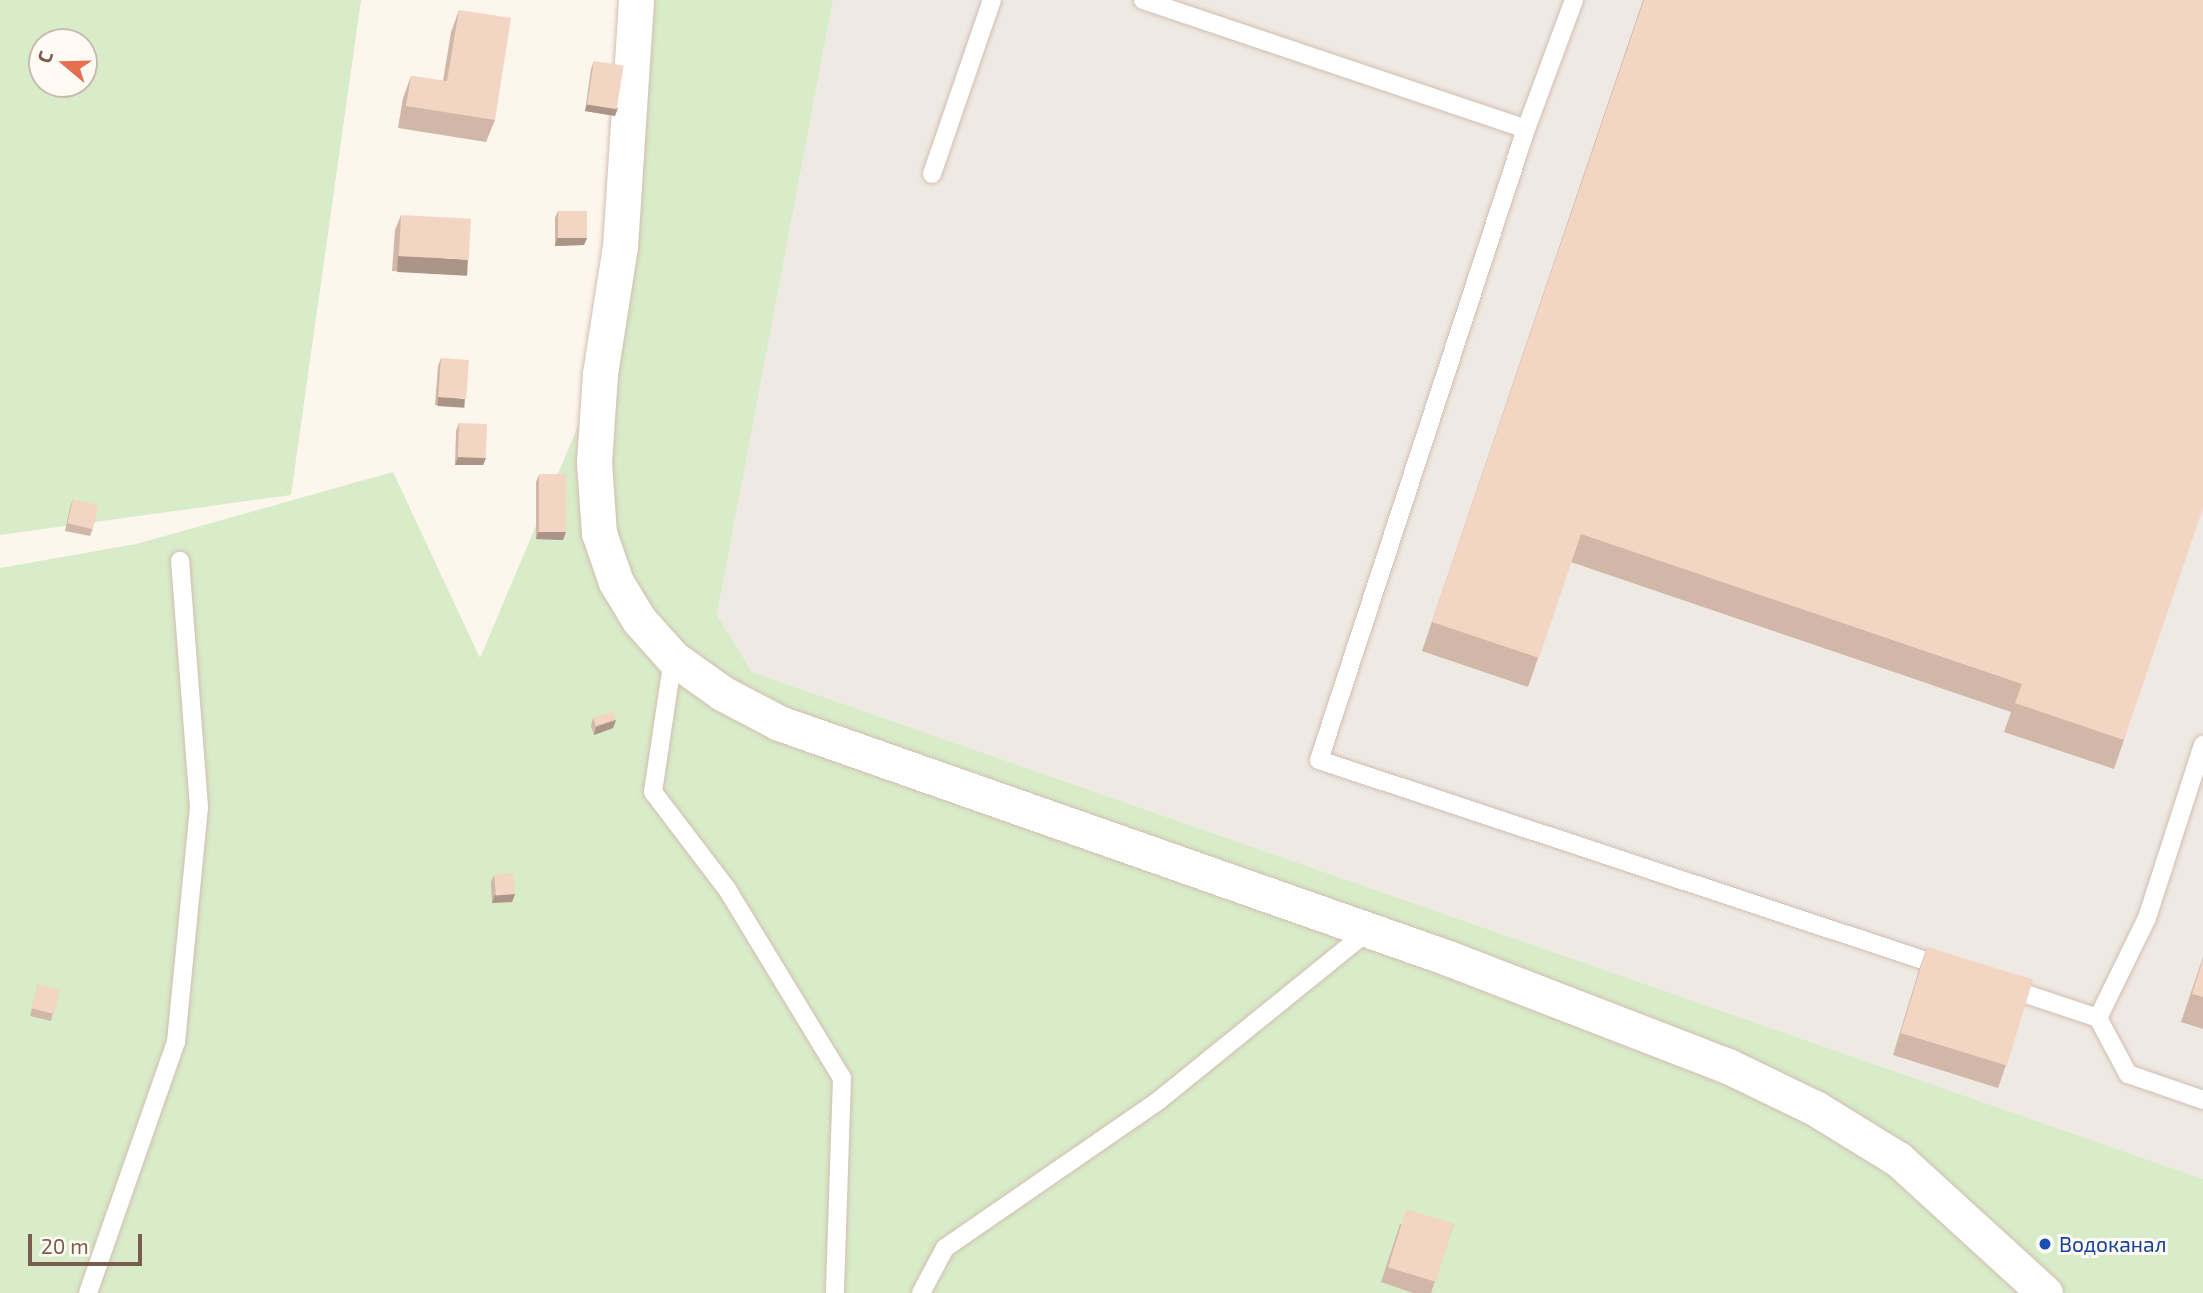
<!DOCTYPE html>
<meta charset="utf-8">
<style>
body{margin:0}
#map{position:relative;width:2203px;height:1293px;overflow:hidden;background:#fdf6ec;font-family:"Exo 2",sans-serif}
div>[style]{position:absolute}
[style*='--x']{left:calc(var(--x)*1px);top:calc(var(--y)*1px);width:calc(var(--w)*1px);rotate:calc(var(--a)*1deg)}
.industrial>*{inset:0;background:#efe9e4}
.green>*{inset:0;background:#d8ecc9}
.roads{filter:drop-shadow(0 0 2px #d1beb0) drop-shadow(0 0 2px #d1beb0)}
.service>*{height:18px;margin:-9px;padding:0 9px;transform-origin:9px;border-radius:9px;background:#fff}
.minor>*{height:35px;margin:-17.5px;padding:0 17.5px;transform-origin:17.5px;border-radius:17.5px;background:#fff}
.wall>*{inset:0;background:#d1b7a8}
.shaded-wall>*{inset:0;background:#aa9588;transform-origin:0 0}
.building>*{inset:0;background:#f3d5c3;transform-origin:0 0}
.dots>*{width:19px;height:19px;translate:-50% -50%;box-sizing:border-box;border:4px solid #fffaf3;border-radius:50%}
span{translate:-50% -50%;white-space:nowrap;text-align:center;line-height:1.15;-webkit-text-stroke:6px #fffaf3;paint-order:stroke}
.transit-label{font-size:21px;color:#164399}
.left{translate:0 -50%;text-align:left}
.north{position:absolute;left:28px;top:28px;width:70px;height:70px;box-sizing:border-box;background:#fffaf3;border:2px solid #cabbb1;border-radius:50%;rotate:289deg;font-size:19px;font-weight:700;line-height:28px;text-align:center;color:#7a5c4d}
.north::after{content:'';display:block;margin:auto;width:24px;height:32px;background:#e76f51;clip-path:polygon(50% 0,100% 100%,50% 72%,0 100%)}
.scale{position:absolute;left:28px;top:1234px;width:114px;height:32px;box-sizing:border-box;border:4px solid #7a5c4d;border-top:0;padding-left:9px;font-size:21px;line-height:24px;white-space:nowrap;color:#7a5c4d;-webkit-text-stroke:5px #fffaf3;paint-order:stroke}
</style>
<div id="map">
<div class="industrial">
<div style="clip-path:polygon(833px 0,2203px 0,2203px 1179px,752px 672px,717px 615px)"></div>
</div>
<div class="green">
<div style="clip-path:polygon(evenodd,0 0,361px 0,291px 495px,0 535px,0 0,42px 42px,84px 42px,84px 84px,42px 84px,42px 42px)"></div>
<div style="clip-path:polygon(636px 0,833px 0,717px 615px,752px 672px,2203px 1179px,2203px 1293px,0 1293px,0 568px,136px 544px,393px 472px,480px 658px,600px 374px)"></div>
</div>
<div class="roads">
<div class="service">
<div style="--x:1143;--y:0;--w:404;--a:18.6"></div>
<div style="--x:1574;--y:0;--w:138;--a:110.4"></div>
<div style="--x:1526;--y:129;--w:664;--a:108.16"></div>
<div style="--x:1319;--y:760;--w:658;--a:18.32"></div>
<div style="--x:932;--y:174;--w:184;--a:-71"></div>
<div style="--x:673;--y:658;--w:135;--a:98.5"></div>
<div style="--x:653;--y:792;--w:122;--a:52.7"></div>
<div style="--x:727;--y:889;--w:221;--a:58.7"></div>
<div style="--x:842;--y:1078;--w:215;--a:91.9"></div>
<div style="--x:2008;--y:988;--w:95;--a:18.4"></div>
<div style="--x:2098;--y:1018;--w:64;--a:61.8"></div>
<div style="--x:2128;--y:1074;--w:79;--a:19.1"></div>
<div style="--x:2098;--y:1018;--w:111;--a:-63.9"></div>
<div style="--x:2147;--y:918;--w:182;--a:-72.1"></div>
<div style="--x:88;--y:1293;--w:266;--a:-70.7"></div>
<div style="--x:176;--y:1042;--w:236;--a:-84.4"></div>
<div style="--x:199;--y:807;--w:247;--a:-94.4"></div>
<div style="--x:921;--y:1293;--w:51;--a:-61.9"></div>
<div style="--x:945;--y:1248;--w:259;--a:-34.6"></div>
<div style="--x:1158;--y:1101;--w:270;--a:-39"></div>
</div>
<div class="minor">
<div style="--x:636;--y:0;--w:247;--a:93.7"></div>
<div style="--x:620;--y:246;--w:130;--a:98.9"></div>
<div style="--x:600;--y:374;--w:88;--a:93.9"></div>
<div style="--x:594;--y:462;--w:71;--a:86"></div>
<div style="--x:599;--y:533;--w:52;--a:70.9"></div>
<div style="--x:616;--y:582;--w:44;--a:58.8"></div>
<div style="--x:639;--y:620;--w:51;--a:48.2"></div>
<div style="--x:673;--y:658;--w:60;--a:35.5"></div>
<div style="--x:722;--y:693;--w:64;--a:27.8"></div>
<div style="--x:779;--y:723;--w:709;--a:19.35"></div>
<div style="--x:1448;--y:958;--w:300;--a:21.1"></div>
<div style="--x:1728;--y:1066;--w:97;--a:25.8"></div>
<div style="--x:1815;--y:1108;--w:97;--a:31.6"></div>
<div style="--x:1898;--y:1159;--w:199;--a:42.4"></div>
</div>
</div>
<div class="wall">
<div style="clip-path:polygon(1643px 0,2203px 0,2124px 740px,2114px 769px,2004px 732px,2011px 712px,1571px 562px,1528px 687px,1422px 651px)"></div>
<div style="clip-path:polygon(459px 10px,495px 120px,486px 142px,398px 128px,403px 98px,411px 76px,443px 81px,451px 32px)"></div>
<div style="clip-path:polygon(594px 61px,615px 116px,585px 111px,591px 69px)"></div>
<div style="clip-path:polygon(558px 211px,587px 238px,584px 245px,555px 246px,555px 218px)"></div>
<div style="clip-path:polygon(401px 215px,462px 275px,392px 271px,395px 230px)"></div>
<div style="clip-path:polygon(441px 358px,463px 407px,435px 405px,438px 366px)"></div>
<div style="clip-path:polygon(459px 423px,486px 458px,483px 465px,455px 465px,456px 431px)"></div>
<div style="clip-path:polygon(539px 475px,566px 532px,563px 540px,536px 539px,536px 482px)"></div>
<div style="clip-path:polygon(73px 499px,93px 528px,90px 536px,65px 531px,70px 507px)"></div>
<div style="clip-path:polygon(593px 718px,616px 720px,613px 728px,594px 735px,591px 726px)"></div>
<div style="clip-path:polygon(494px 875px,515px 894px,512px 902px,492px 903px,491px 882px)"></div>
<div style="clip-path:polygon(1927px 947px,2006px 1065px,1998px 1088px,1893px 1055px,1919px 970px)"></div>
<div style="clip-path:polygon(2203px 957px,2203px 1029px,2181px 1022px)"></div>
<div style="clip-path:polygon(38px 984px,53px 1013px,51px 1021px,30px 1016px)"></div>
<div style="clip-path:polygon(1400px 1224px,1454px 1224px,1431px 1293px,1413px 1293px,1381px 1282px)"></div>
</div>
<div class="shaded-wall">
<div style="clip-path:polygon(587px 104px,618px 108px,615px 116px,585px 111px)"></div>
<div style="clip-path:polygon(557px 238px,587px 238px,584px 245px,555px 246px)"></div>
<div style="left:398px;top:256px;width:70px;height:16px;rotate:3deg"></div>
<div style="left:438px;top:397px;width:27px;height:9px;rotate:4deg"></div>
<div style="clip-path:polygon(458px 457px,486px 458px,483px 465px,455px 465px)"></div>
<div style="clip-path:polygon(538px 532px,566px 532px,563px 540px,536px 539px)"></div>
<div style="clip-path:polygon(616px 720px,613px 728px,594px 735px,596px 727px)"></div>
<div style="clip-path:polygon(515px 894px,512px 902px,492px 903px,495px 895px)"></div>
</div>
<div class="building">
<div style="clip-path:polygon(1644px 0,2203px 0,2203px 508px,2124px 740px,2015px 703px,2022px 684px,1581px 534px,1539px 658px,1432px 622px)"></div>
<div style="clip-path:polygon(459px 10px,511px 18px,495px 120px,406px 106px,411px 76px,447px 81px)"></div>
<div style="left:594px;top:61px;width:30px;height:44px;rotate:9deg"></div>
<div style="left:558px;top:211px;width:29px;height:27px"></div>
<div style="left:401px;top:215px;width:70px;height:41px;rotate:3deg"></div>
<div style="left:441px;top:358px;width:28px;height:39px;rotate:4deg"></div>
<div style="left:459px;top:423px;width:28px;height:34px;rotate:2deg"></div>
<div style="left:566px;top:474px;width:58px;height:27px;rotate:90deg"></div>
<div style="left:73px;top:499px;width:26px;height:25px;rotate:13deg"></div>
<div style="left:613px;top:711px;width:9px;height:21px;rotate:72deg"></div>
<div style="left:513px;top:873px;width:21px;height:19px;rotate:85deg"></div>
<div style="left:1927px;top:947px;width:111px;height:90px;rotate:17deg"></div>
<div style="clip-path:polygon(2203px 959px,2203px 997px,2192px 994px)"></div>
<div style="left:38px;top:984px;width:23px;height:25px;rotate:15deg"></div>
<div style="left:1406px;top:1209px;width:50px;height:61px;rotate:17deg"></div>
</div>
<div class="dots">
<div style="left:2045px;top:1244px;background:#1a4fb4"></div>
</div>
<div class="transit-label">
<span class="left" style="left:2059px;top:1244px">Водоканал</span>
</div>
<div class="north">С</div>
<div class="scale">20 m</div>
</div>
